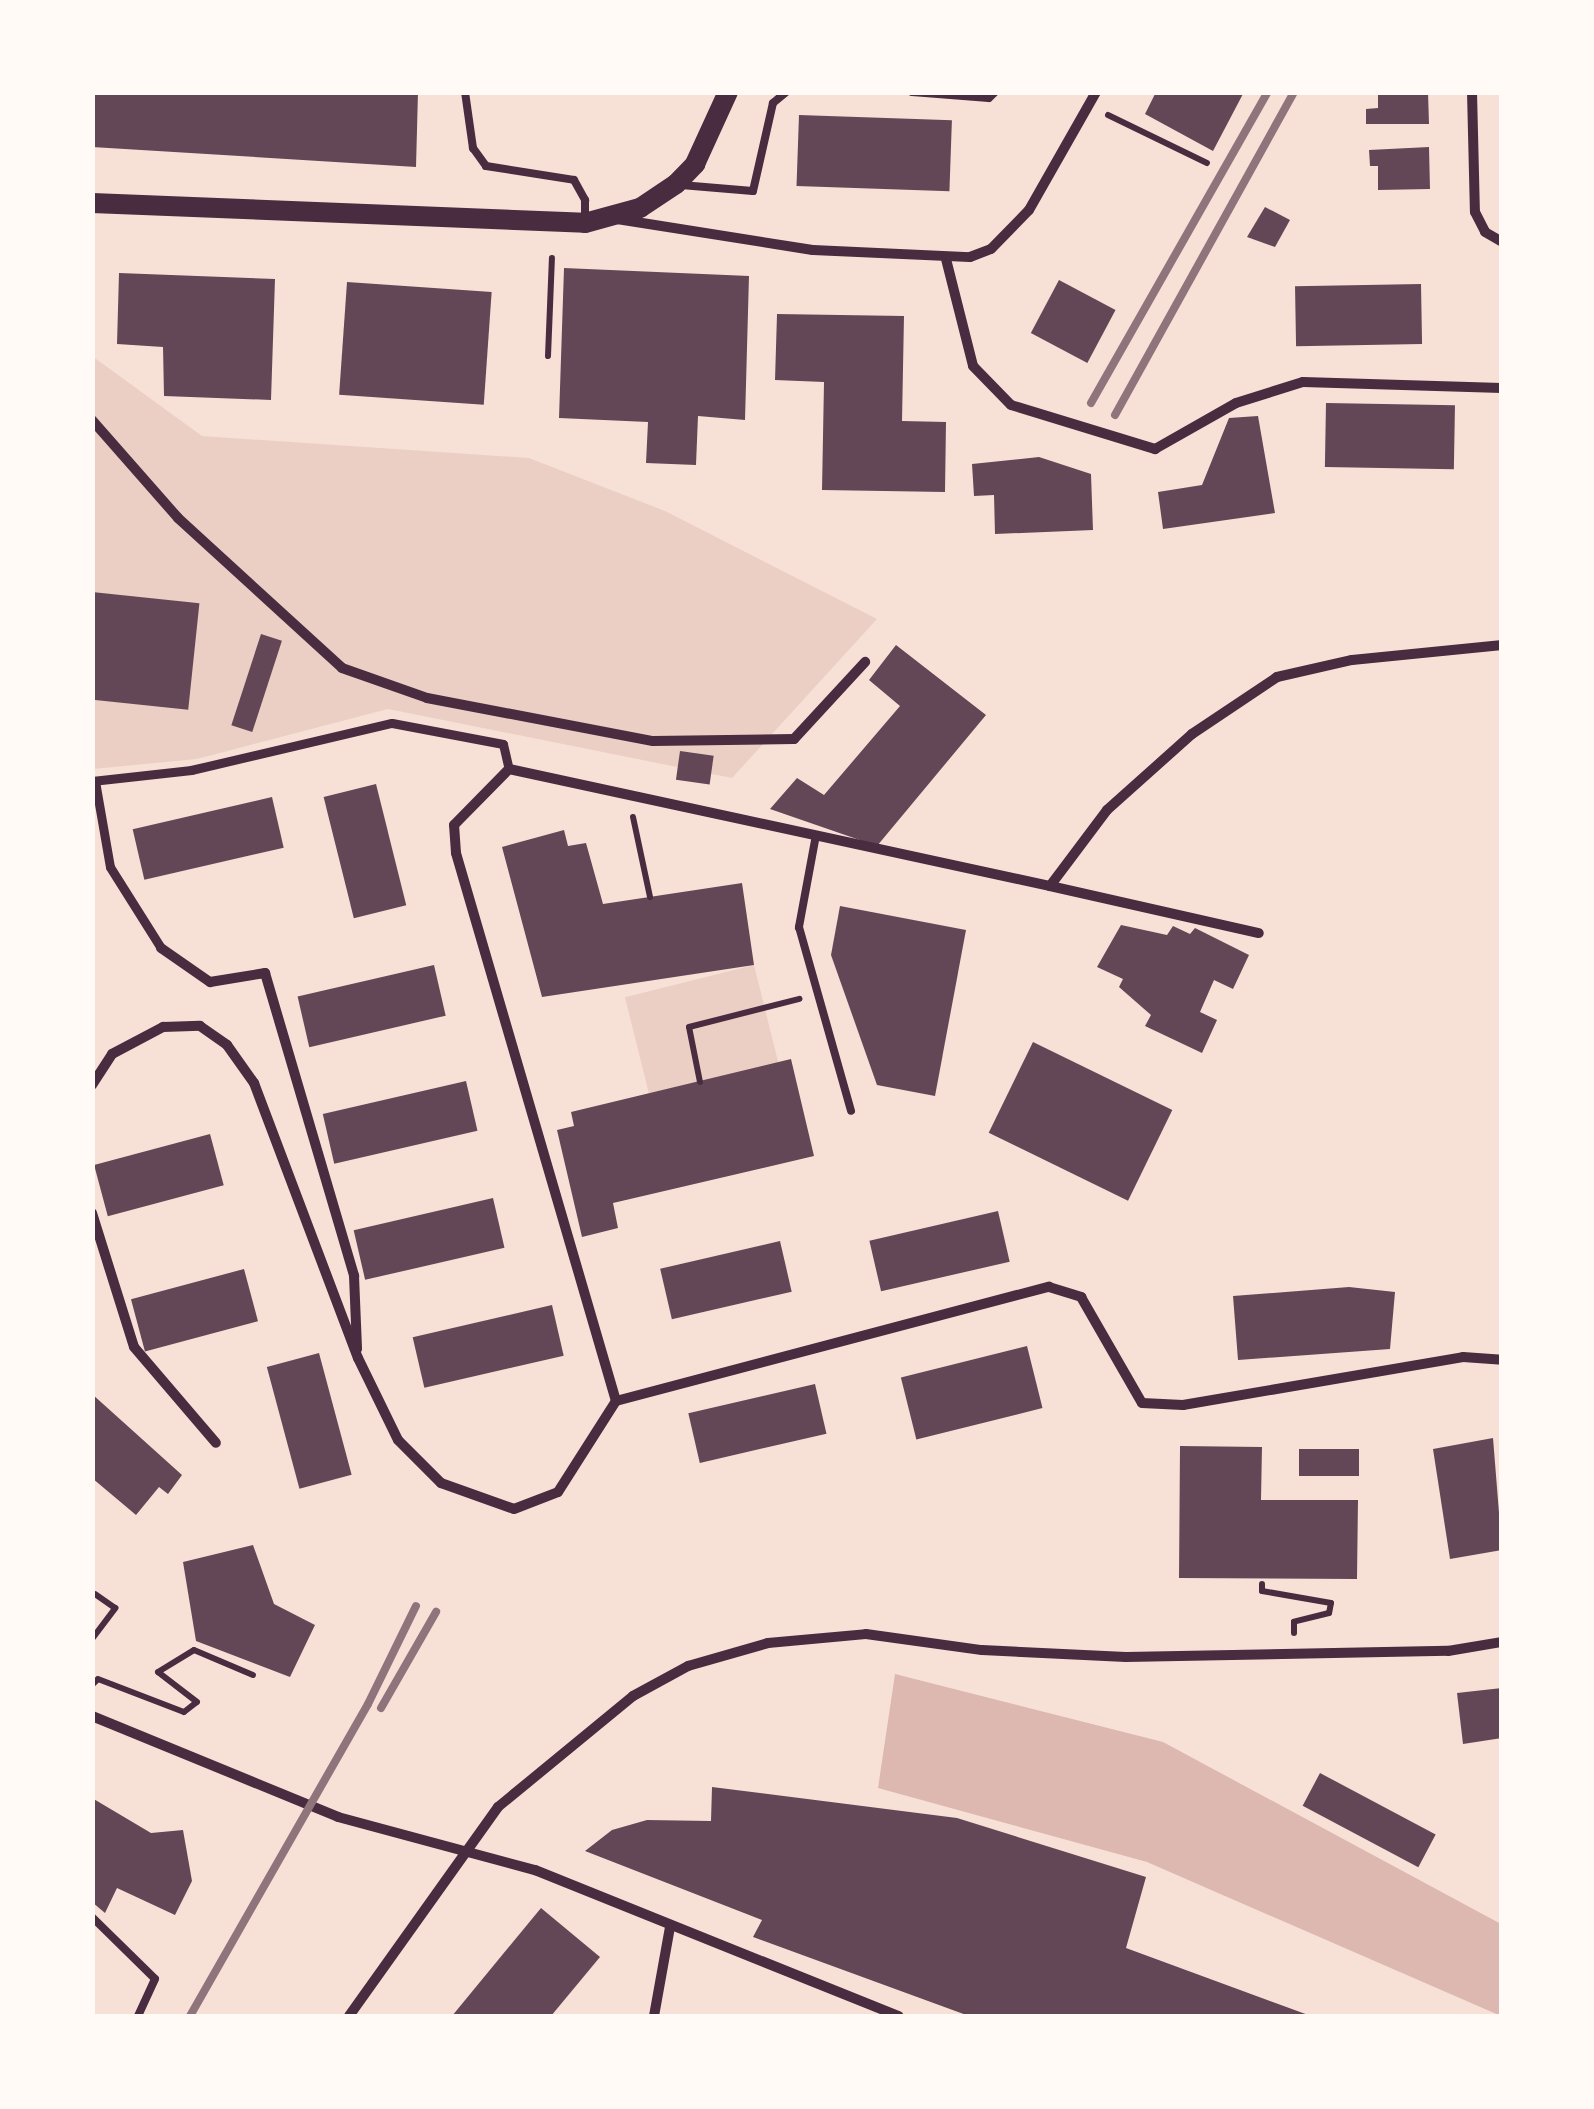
<!DOCTYPE html>
<style>
body{margin:0}
#map{position:relative;width:1594px;height:2109px;overflow:hidden;background:#f7e1d7;font-family:"Times New Roman",serif}
div>[style]{position:absolute}
[style*='--x']{left:calc(var(--x)*1px);top:calc(var(--y)*1px);width:calc(var(--w)*1px);rotate:calc(var(--a)*1deg)}
.green>*{inset:0;background:#ebcfc5;transform-origin:0 0}
.water>*{inset:0;background:#dcb8b0}
.building>*{inset:0;background:#644757;transform-origin:0 0}
.path>*{height:6px;margin:-3px;padding:0 3px;transform-origin:3px;border-radius:3px;background:#4a2c40}
.service>*{height:8px;margin:-4px;padding:0 4px;transform-origin:4px;border-radius:4px;background:#4a2c40}
.pedestrian>*{height:9px;margin:-4.5px;padding:0 4.5px;transform-origin:4.5px;border-radius:4.5px;background:#4a2c40}
.minor>*{height:10px;margin:-5px;padding:0 5px;transform-origin:5px;border-radius:5px;background:#4a2c40}
.secondary>*{height:20px;margin:-10px;padding:0 10px;transform-origin:10px;border-radius:10px;background:#4a2c40}
.rail>*{height:8px;margin:-4px;padding:0 4px;transform-origin:4px;border-radius:4px;background:#8f747c}
span{translate:-50% -50%;white-space:nowrap;text-align:center;line-height:1.15;-webkit-text-stroke:10px #fffaf5;paint-order:stroke}
.frame{position:absolute;inset:0;border:95px solid #fffaf5;pointer-events:none}
</style>
<div id="map">
<div class="green">
<div style="clip-path:polygon(92px 356px,202px 436px,529px 458px,665px 511px,877px 619px,732px 778px,388px 709px,197px 759px,93px 769px)"></div>
<div style="left:754px;top:965px;width:101px;height:133px;rotate:76deg"></div>
</div>
<div class="water">
<div style="clip-path:polygon(895px 1674px,1163px 1742px,1501px 1924px,1501px 2016px,1147px 1862px,878px 1788px)"></div>
</div>
<div class="building">
<div style="clip-path:polygon(92px 92px,418px 92px,416px 167px,92px 147px)"></div>
<div style="clip-path:polygon(1156px 92px,1244px 92px,1213px 151px,1145px 114px)"></div>
<div style="clip-path:polygon(1378px 92px,1428px 92px,1429px 124px,1366px 124px,1366px 109px,1378px 108px)"></div>
<div style="left:799px;top:115px;width:153px;height:71px;rotate:2deg"></div>
<div style="clip-path:polygon(1429px 147px,1430px 189px,1378px 190px,1378px 166px,1370px 166px,1369px 150px)"></div>
<div style="clip-path:polygon(1265px 207px,1290px 220px,1275px 247px,1247px 237px)"></div>
<div style="clip-path:polygon(564px 268px,749px 276px,745px 420px,698px 416px,696px 465px,646px 463px,648px 422px,559px 418px)"></div>
<div style="clip-path:polygon(119px 273px,275px 279px,271px 400px,164px 396px,163px 347px,117px 344px)"></div>
<div style="left:1059px;top:280px;width:64px;height:60px;rotate:28deg"></div>
<div style="left:347px;top:282px;width:145px;height:113px;rotate:4deg"></div>
<div style="left:1421px;top:284px;width:60px;height:126px;rotate:89deg"></div>
<div style="clip-path:polygon(777px 314px,904px 316px,902px 421px,946px 422px,945px 492px,822px 490px,824px 382px,775px 380px)"></div>
<div style="left:1326px;top:403px;width:129px;height:64px;rotate:1deg"></div>
<div style="clip-path:polygon(1258px 416px,1275px 513px,1163px 529px,1158px 492px,1202px 485px,1229px 418px)"></div>
<div style="clip-path:polygon(1039px 457px,1091px 474px,1093px 530px,995px 534px,994px 495px,974px 496px,972px 464px)"></div>
<div style="left:92px;top:592px;width:108px;height:107px;rotate:6deg"></div>
<div style="left:261px;top:634px;width:22px;height:96px;rotate:18deg"></div>
<div style="clip-path:polygon(896px 645px,986px 715px,877px 846px,770px 809px,797px 778px,824px 795px,900px 706px,869px 680px)"></div>
<div style="left:680px;top:751px;width:34px;height:29px;rotate:8deg"></div>
<div style="left:376px;top:784px;width:125px;height:54px;rotate:76deg"></div>
<div style="left:272px;top:797px;width:52px;height:143px;rotate:77deg"></div>
<div style="clip-path:polygon(564px 830px,568px 846px,586px 843px,603px 904px,742px 883px,754px 965px,542px 997px,502px 847px)"></div>
<div style="clip-path:polygon(840px 906px,966px 930px,935px 1096px,877px 1085px,831px 955px)"></div>
<div style="clip-path:polygon(1121px 925px,1167px 935px,1173px 926px,1190px 934px,1195px 928px,1249px 955px,1233px 989px,1214px 980px,1200px 1012px,1217px 1020px,1202px 1053px,1145px 1026px,1151px 1015px,1119px 987px,1123px 979px,1097px 967px)"></div>
<div style="left:434px;top:965px;width:52px;height:140px;rotate:77deg"></div>
<div style="left:1033px;top:1042px;width:155px;height:101px;rotate:26deg"></div>
<div style="clip-path:polygon(791px 1059px,814px 1156px,613px 1203px,618px 1228px,582px 1237px,557px 1130px,574px 1126px,571px 1112px)"></div>
<div style="left:466px;top:1081px;width:51px;height:147px;rotate:77deg"></div>
<div style="left:210px;top:1134px;width:53px;height:120px;rotate:75deg"></div>
<div style="left:493px;top:1198px;width:51px;height:143px;rotate:77deg"></div>
<div style="left:998px;top:1211px;width:52px;height:132px;rotate:77deg"></div>
<div style="left:780px;top:1241px;width:52px;height:123px;rotate:77deg"></div>
<div style="left:244px;top:1269px;width:54px;height:117px;rotate:75deg"></div>
<div style="clip-path:polygon(1349px 1287px,1395px 1292px,1390px 1349px,1238px 1360px,1233px 1296px)"></div>
<div style="left:552px;top:1305px;width:52px;height:143px;rotate:77deg"></div>
<div style="left:1027px;top:1346px;width:64px;height:130px;rotate:76deg"></div>
<div style="left:319px;top:1353px;width:126px;height:54px;rotate:75deg"></div>
<div style="left:815px;top:1384px;width:51px;height:130px;rotate:77deg"></div>
<div style="clip-path:polygon(92px 1394px,182px 1475px,168px 1494px,159px 1487px,136px 1515px,92px 1478px)"></div>
<div style="clip-path:polygon(1493px 1438px,1502px 1550px,1450px 1559px,1433px 1449px)"></div>
<div style="clip-path:polygon(1180px 1446px,1262px 1447px,1261px 1500px,1358px 1500px,1357px 1579px,1179px 1578px)"></div>
<div style="left:1299px;top:1449px;width:60px;height:27px"></div>
<div style="clip-path:polygon(253px 1545px,274px 1604px,315px 1625px,290px 1677px,196px 1641px,183px 1562px)"></div>
<div style="clip-path:polygon(1502px 1688px,1502px 1738px,1463px 1744px,1457px 1693px)"></div>
<div style="left:1320px;top:1773px;width:131px;height:37px;rotate:28deg"></div>
<div style="clip-path:polygon(712px 1787px,957px 1818px,1146px 1877px,1126px 1948px,1311px 2016px,969px 2016px,753px 1937px,762px 1920px,585px 1851px,612px 1830px,647px 1820px,711px 1821px)"></div>
<div style="clip-path:polygon(92px 1798px,151px 1833px,183px 1830px,192px 1881px,175px 1915px,117px 1888px,105px 1913px,92px 1902px)"></div>
<div style="clip-path:polygon(541px 1908px,600px 1957px,551px 2016px,452px 2016px)"></div>
</div>
<div class="path">
<div style="--x:1108;--y:115;--w:110;--a:25.9"></div>
<div style="--x:548;--y:356;--w:98;--a:-87.7"></div>
<div style="--x:633;--y:817;--w:82;--a:78"></div>
<div style="--x:700;--y:1082;--w:56;--a:-101.3"></div>
<div style="--x:689;--y:1027;--w:114;--a:-14.3"></div>
<div style="--x:1262;--y:1584;--w:7;--a:90"></div>
<div style="--x:1262;--y:1591;--w:70;--a:9.9"></div>
<div style="--x:1331;--y:1603;--w:10;--a:101"></div>
<div style="--x:1329;--y:1613;--w:36;--a:166"></div>
<div style="--x:1294;--y:1622;--w:11;--a:90"></div>
<div style="--x:92;--y:1639;--w:39;--a:-53"></div>
<div style="--x:115;--y:1608;--w:24;--a:-145"></div>
<div style="--x:92;--y:1685;--w:8;--a:-45"></div>
<div style="--x:98;--y:1679;--w:92;--a:21"></div>
<div style="--x:184;--y:1712;--w:16;--a:-38"></div>
<div style="--x:197;--y:1702;--w:49;--a:-142.4"></div>
<div style="--x:158;--y:1672;--w:42;--a:-31.4"></div>
<div style="--x:194;--y:1650;--w:64;--a:23"></div>
</div>
<div class="service">
<div style="--x:465;--y:92;--w:57;--a:81.9"></div>
<div style="--x:473;--y:148;--w:22;--a:54"></div>
<div style="--x:486;--y:166;--w:89;--a:9"></div>
<div style="--x:574;--y:180;--w:23;--a:61"></div>
<div style="--x:585;--y:200;--w:18;--a:90"></div>
<div style="--x:912;--y:92;--w:77;--a:4.5"></div>
<div style="--x:989;--y:98;--w:8;--a:-45"></div>
<div style="--x:681;--y:185;--w:72;--a:4.8"></div>
<div style="--x:753;--y:191;--w:90;--a:-77.2"></div>
<div style="--x:773;--y:103;--w:17;--a:-40"></div>
<div style="--x:816;--y:835;--w:94;--a:100.5"></div>
<div style="--x:799;--y:927;--w:191;--a:74.2"></div>
<div style="--x:92;--y:1917;--w:88;--a:44.5"></div>
<div style="--x:155;--y:1979;--w:41;--a:114.7"></div>
</div>
<div class="pedestrian">
<div style="--x:92;--y:781;--w:100;--a:-6.3"></div>
<div style="--x:191;--y:770;--w:206;--a:-13.2"></div>
<div style="--x:392;--y:723;--w:113;--a:10.7"></div>
<div style="--x:503;--y:744;--w:26;--a:77"></div>
<div style="--x:95;--y:781;--w:87;--a:80.1"></div>
<div style="--x:110;--y:867;--w:96;--a:57.8"></div>
</div>
<div class="minor">
<div style="--x:1472;--y:92;--w:120;--a:88.6"></div>
<div style="--x:1475;--y:212;--w:22;--a:63"></div>
<div style="--x:1485;--y:232;--w:20;--a:30"></div>
<div style="--x:617;--y:219;--w:198;--a:9"></div>
<div style="--x:813;--y:250;--w:157;--a:2.6"></div>
<div style="--x:970;--y:257;--w:22;--a:-21"></div>
<div style="--x:991;--y:249;--w:54;--a:-45.7"></div>
<div style="--x:1029;--y:210;--w:136;--a:-60.4"></div>
<div style="--x:946;--y:259;--w:110;--a:75.8"></div>
<div style="--x:973;--y:366;--w:54;--a:45.7"></div>
<div style="--x:1011;--y:405;--w:151;--a:17"></div>
<div style="--x:1155;--y:449;--w:93;--a:-29.6"></div>
<div style="--x:1236;--y:403;--w:70;--a:-17.4"></div>
<div style="--x:1303;--y:382;--w:199;--a:1.7"></div>
<div style="--x:92;--y:420;--w:130;--a:48.7"></div>
<div style="--x:178;--y:518;--w:222;--a:42.4"></div>
<div style="--x:342;--y:668;--w:90;--a:19.4"></div>
<div style="--x:427;--y:698;--w:230;--a:10.8"></div>
<div style="--x:653;--y:741;--w:141;--a:-0.8"></div>
<div style="--x:794;--y:739;--w:105;--a:-47.3"></div>
<div style="--x:1050;--y:886;--w:214;--a:12.7"></div>
<div style="--x:161;--y:948;--w:60;--a:34.8"></div>
<div style="--x:210;--y:982;--w:56;--a:-9.3"></div>
<div style="--x:265;--y:973;--w:316;--a:73.6"></div>
<div style="--x:354;--y:1276;--w:73;--a:87.6"></div>
<div style="--x:92;--y:1085;--w:37;--a:-57"></div>
<div style="--x:112;--y:1054;--w:58;--a:-27.9"></div>
<div style="--x:163;--y:1027;--w:37;--a:-2"></div>
<div style="--x:200;--y:1026;--w:33;--a:35"></div>
<div style="--x:227;--y:1045;--w:47;--a:54.6"></div>
<div style="--x:254;--y:1083;--w:294;--a:69.3"></div>
<div style="--x:358;--y:1358;--w:91;--a:64"></div>
<div style="--x:398;--y:1440;--w:61;--a:45"></div>
<div style="--x:441;--y:1483;--w:77;--a:19.6"></div>
<div style="--x:514;--y:1509;--w:47;--a:-21.1"></div>
<div style="--x:558;--y:1492;--w:108;--a:-57.5"></div>
<div style="--x:616;--y:1401;--w:448;--a:-14.8"></div>
<div style="--x:1049;--y:1287;--w:34;--a:17"></div>
<div style="--x:1081;--y:1297;--w:122;--a:60.1"></div>
<div style="--x:1142;--y:1403;--w:41;--a:2.8"></div>
<div style="--x:1183;--y:1405;--w:284;--a:-9.7"></div>
<div style="--x:1463;--y:1357;--w:39;--a:4"></div>
<div style="--x:92;--y:1213;--w:140;--a:72.6"></div>
<div style="--x:134;--y:1347;--w:126;--a:49.5"></div>
<div style="--x:616;--y:1401;--w:571;--a:-106.28"></div>
<div style="--x:456;--y:853;--w:28;--a:-94"></div>
<div style="--x:454;--y:825;--w:78;--a:-45.5"></div>
<div style="--x:509;--y:769;--w:554;--a:12.2"></div>
<div style="--x:1050;--y:886;--w:95;--a:-53.1"></div>
<div style="--x:1107;--y:810;--w:114;--a:-41.8"></div>
<div style="--x:1192;--y:734;--w:102;--a:-33.8"></div>
<div style="--x:1277;--y:677;--w:77;--a:-12.8"></div>
<div style="--x:1352;--y:660;--w:151;--a:-5.7"></div>
<div style="--x:92;--y:1716;--w:266;--a:22.3"></div>
<div style="--x:338;--y:1817;--w:204;--a:15.1"></div>
<div style="--x:535;--y:1870;--w:392;--a:21.9"></div>
<div style="--x:349;--y:2016;--w:257;--a:-54.5"></div>
<div style="--x:498;--y:1807;--w:175;--a:-39.4"></div>
<div style="--x:633;--y:1696;--w:63;--a:-28.6"></div>
<div style="--x:688;--y:1666;--w:83;--a:-16"></div>
<div style="--x:768;--y:1643;--w:98;--a:-5.2"></div>
<div style="--x:866;--y:1634;--w:117;--a:7.9"></div>
<div style="--x:982;--y:1650;--w:144;--a:2.8"></div>
<div style="--x:1126;--y:1657;--w:322;--a:-1.1"></div>
<div style="--x:1448;--y:1651;--w:55;--a:-9.5"></div>
<div style="--x:654;--y:2016;--w:90;--a:-79.8"></div>
</div>
<div class="secondary">
<div style="--x:92;--y:203;--w:493;--a:2.3"></div>
<div style="--x:585;--y:223;--w:57;--a:-15.3"></div>
<div style="--x:640;--y:208;--w:43;--a:-33.7"></div>
<div style="--x:676;--y:184;--w:28;--a:-46"></div>
<div style="--x:695;--y:164;--w:79;--a:-65.4"></div>
</div>
<div class="rail">
<div style="--x:1091;--y:403;--w:358;--a:-60.4"></div>
<div style="--x:1115;--y:415;--w:369;--a:-61"></div>
<div style="--x:381;--y:1708;--w:111;--a:-60.2"></div>
<div style="--x:190;--y:2016;--w:359;--a:-60.3"></div>
<div style="--x:368;--y:1704;--w:109;--a:-63.9"></div>
</div>
<div class="frame"></div>
</div>
